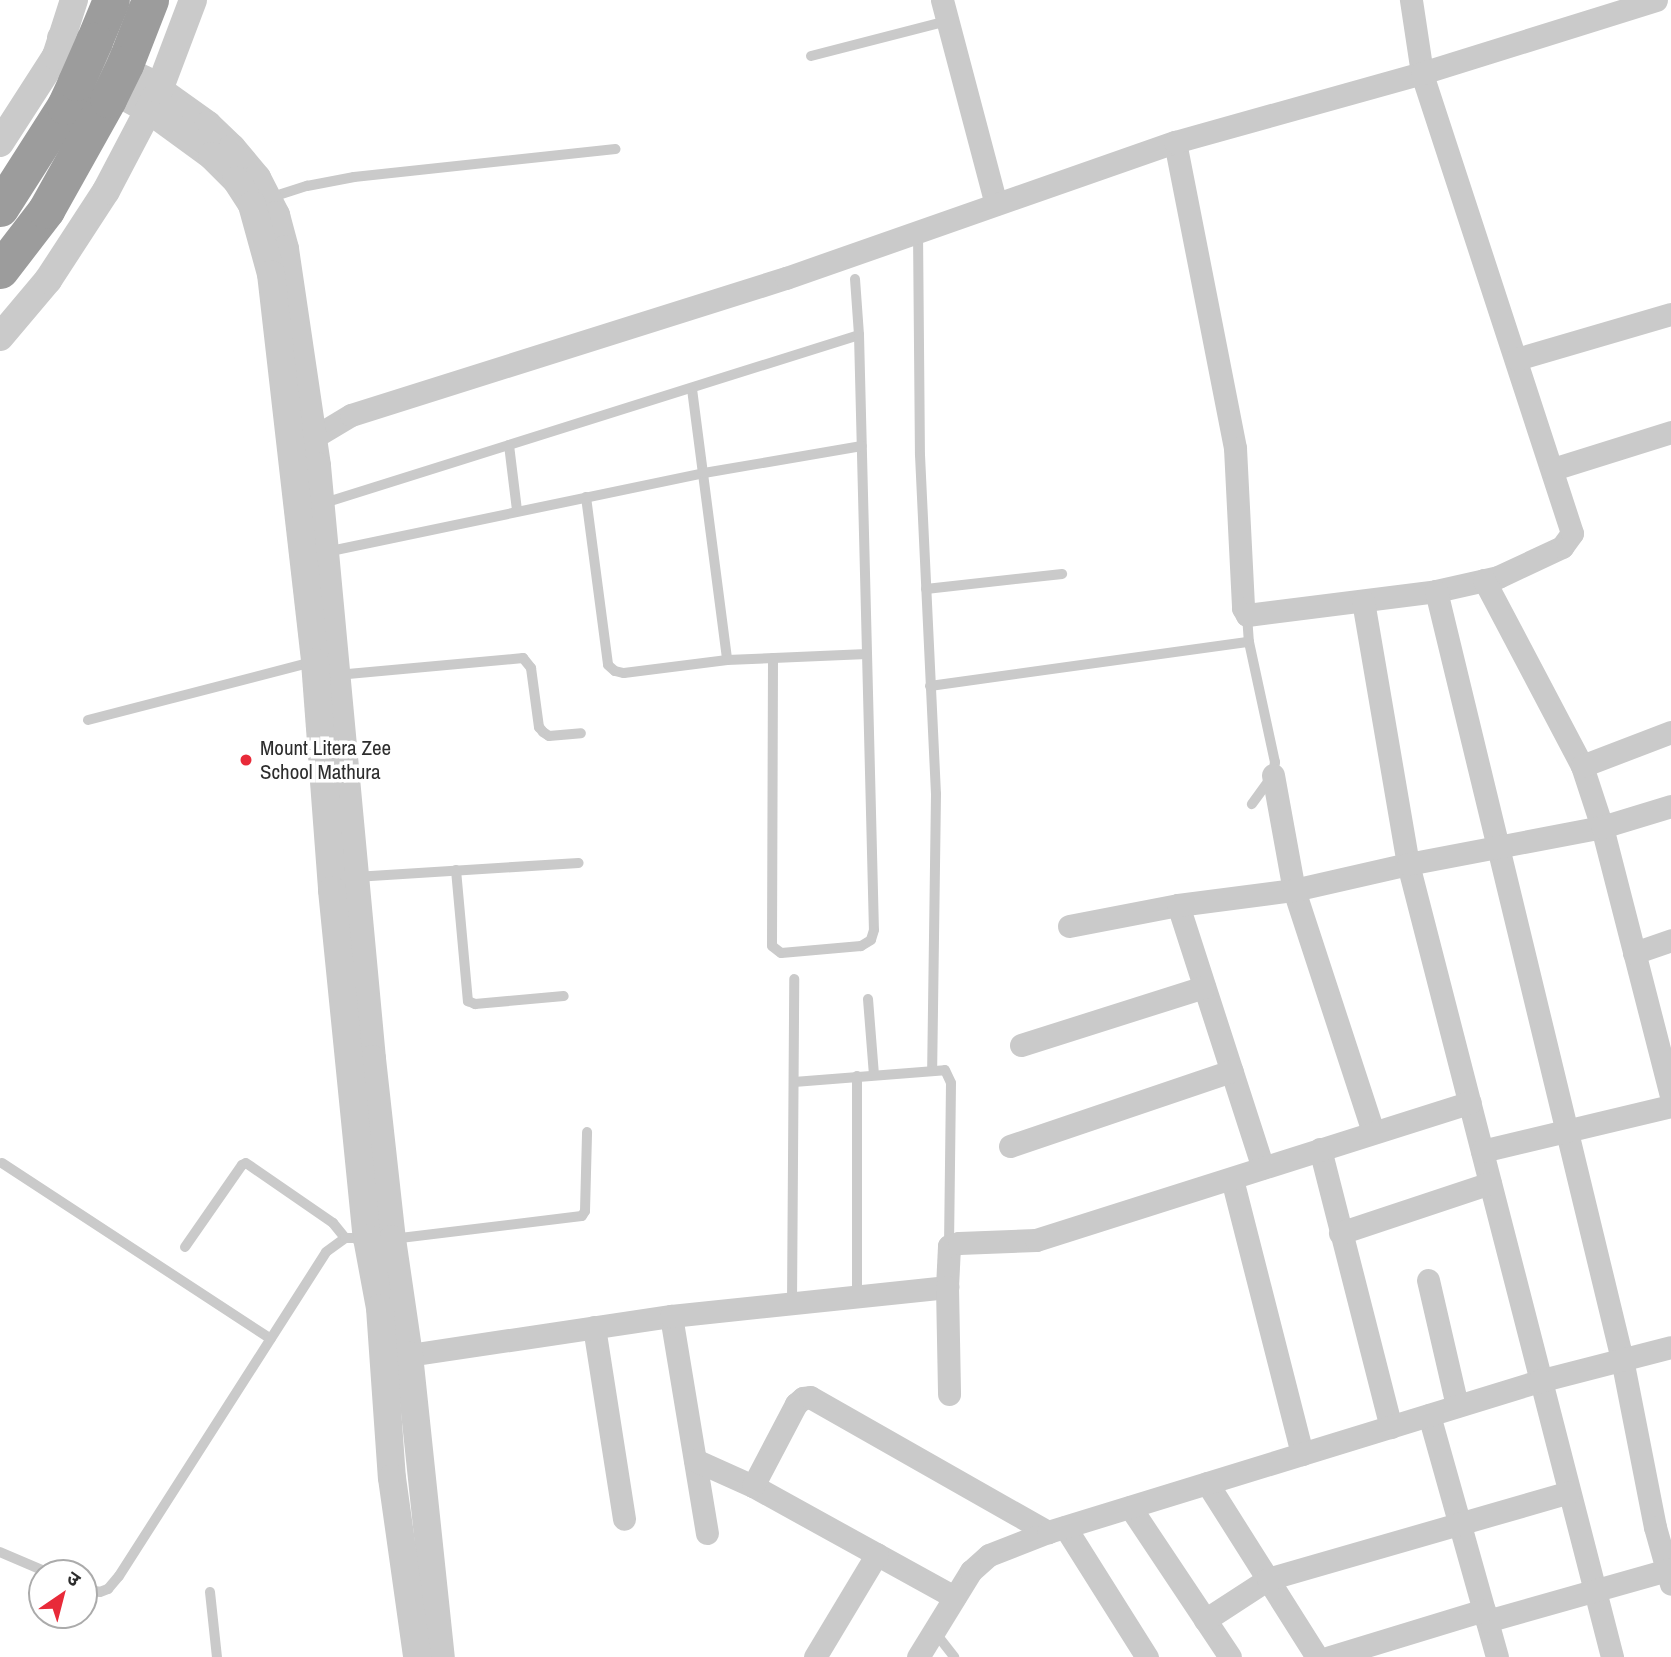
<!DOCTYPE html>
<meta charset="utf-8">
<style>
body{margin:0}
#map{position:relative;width:1671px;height:1657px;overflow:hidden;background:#fff;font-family:"Archivo Narrow","Noto Sans Devanagari",sans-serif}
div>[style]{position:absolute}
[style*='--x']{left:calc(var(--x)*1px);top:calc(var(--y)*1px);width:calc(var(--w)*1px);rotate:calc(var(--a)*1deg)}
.service>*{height:10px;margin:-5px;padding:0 5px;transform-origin:5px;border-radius:5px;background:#cacaca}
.minor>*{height:23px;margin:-11.5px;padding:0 11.5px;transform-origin:11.5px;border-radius:11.5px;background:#cacaca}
.tertiary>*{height:28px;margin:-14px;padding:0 14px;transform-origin:14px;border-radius:14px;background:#cacaca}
.trunk>*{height:37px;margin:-18.5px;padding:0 18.5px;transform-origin:18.5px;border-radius:18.5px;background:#9c9c9c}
.trunk-bridge>*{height:37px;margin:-18.5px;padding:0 18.5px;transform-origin:18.5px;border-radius:18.5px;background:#9c9c9c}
.dots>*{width:19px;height:19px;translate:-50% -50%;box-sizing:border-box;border:4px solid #fff;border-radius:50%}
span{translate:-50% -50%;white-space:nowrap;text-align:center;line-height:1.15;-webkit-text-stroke:7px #fff;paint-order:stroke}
.poi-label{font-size:21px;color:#2d2d2d}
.left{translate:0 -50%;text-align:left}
.north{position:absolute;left:28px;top:1559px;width:70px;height:70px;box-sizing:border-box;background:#fff;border:2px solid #ababab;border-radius:50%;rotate:35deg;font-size:19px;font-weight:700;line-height:28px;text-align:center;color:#2d2d2d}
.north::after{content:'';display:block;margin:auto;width:24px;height:32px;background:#e82a39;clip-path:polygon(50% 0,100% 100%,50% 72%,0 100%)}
</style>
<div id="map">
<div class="service">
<div style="--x:811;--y:56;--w:140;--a:-14.4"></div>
<div style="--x:269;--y:198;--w:40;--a:-18"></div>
<div style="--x:307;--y:186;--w:48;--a:-10.8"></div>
<div style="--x:354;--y:177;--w:263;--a:-6.1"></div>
<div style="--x:918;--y:231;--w:224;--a:89.5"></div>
<div style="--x:920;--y:455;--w:339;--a:87.3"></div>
<div style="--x:936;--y:794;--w:276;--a:90.8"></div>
<div style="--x:855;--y:279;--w:56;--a:85.9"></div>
<div style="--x:692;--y:389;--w:273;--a:82.6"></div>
<div style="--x:509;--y:445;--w:65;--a:83"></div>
<div style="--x:586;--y:497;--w:169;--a:82.5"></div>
<div style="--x:608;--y:665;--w:9;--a:41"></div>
<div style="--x:615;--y:671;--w:9;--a:13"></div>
<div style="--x:624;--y:673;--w:104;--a:-7.2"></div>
<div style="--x:727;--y:660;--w:140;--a:-2.5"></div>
<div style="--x:321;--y:504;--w:564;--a:-17.44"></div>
<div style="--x:859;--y:335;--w:595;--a:88.56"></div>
<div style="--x:874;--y:930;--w:10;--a:107"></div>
<div style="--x:871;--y:940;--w:12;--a:149"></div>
<div style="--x:861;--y:946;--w:80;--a:175"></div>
<div style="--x:781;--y:953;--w:11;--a:-142"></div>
<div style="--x:772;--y:946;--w:288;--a:-89.8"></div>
<div style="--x:326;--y:552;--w:386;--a:-11.8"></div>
<div style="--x:704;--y:473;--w:160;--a:-9.7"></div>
<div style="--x:926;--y:589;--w:137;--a:-6.3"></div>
<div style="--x:1247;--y:615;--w:27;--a:86"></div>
<div style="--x:1249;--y:642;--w:123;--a:77.8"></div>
<div style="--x:1275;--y:762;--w:13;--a:99"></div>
<div style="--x:1273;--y:775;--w:36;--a:126"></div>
<div style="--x:337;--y:675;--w:187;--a:-5.2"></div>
<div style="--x:523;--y:658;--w:13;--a:51"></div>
<div style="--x:531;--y:668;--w:60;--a:82.3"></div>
<div style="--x:539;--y:727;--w:6;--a:51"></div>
<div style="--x:543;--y:732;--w:7;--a:34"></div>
<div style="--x:549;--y:736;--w:32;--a:-5"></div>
<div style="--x:930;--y:686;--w:322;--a:-7.9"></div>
<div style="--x:88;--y:720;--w:231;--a:-14.5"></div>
<div style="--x:456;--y:870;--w:132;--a:84.8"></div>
<div style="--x:468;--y:1001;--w:8;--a:23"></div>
<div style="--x:475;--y:1004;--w:89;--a:-5.1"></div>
<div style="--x:355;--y:877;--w:224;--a:-3.6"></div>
<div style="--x:868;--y:999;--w:76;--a:85.5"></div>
<div style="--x:794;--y:1082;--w:151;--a:-4.5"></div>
<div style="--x:945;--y:1070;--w:14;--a:65"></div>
<div style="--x:951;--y:1083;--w:163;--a:90.7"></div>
<div style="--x:2;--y:1163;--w:321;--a:33.2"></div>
<div style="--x:392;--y:1239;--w:191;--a:-6.9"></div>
<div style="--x:582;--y:1216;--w:6;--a:-59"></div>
<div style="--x:585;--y:1211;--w:79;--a:-88.5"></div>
<div style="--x:185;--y:1247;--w:100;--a:-55.2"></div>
<div style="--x:242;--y:1165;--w:4;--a:-27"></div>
<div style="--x:246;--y:1163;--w:106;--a:34.6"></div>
<div style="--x:333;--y:1223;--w:19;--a:51"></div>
<div style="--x:857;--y:1298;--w:222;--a:-90"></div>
<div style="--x:792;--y:1304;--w:325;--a:-89.6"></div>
<div style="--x:0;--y:1552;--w:53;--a:23.2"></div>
<div style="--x:84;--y:1588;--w:16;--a:14"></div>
<div style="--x:100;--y:1592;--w:9;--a:-21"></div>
<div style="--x:108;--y:1589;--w:17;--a:-50"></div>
<div style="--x:119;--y:1576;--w:384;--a:-57.4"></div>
<div style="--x:326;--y:1252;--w:24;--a:-36"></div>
<div style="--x:345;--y:1238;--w:19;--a:0"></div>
<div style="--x:210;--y:1592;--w:65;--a:83.9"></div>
<div style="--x:934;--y:1631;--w:33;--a:52"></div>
</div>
<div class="minor">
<div style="--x:942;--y:0;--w:211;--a:75.2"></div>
<div style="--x:1175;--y:142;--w:312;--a:78.9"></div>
<div style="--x:1235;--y:448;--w:160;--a:87.1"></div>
<div style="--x:1243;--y:608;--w:8;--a:60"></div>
<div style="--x:1247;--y:615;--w:191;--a:-7.2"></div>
<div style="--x:1436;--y:591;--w:64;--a:-12.7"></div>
<div style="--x:1498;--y:577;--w:71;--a:-25.1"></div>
<div style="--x:1562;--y:547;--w:17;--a:-54"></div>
<div style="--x:1572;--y:533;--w:484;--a:-108.1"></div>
<div style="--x:1422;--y:73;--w:74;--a:-98.6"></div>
<div style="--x:1517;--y:359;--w:160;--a:-16.3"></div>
<div style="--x:301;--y:445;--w:58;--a:-31"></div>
<div style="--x:351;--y:415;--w:456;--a:-17.5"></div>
<div style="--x:786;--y:278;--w:412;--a:-19.3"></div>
<div style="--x:1175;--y:142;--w:256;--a:-15.6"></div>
<div style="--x:1422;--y:73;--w:245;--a:-17.3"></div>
<div style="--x:1553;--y:469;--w:124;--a:-17.4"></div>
<div style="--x:1484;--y:580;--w:210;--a:62.2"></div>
<div style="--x:1582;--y:766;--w:64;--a:71.8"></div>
<div style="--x:1602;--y:827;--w:278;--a:75.6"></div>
<div style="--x:1436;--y:591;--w:790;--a:76.39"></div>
<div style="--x:1622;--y:1359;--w:171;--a:78.9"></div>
<div style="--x:1655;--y:1527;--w:59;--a:74.3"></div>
<div style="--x:1363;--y:601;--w:267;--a:80.3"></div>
<div style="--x:1408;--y:864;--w:819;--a:75.57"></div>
<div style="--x:1582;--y:766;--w:95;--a:-20.9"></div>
<div style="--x:1273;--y:775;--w:117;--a:79.7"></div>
<div style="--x:1294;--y:890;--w:255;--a:71.9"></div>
<div style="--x:1178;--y:905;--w:276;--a:72.1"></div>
<div style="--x:1069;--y:926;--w:111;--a:-10.9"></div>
<div style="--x:1178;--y:905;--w:117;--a:-7.4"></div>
<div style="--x:1294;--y:890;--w:117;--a:-12.8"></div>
<div style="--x:1408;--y:864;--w:197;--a:-10.8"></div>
<div style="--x:1602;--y:827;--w:72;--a:-16.9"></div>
<div style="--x:1634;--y:953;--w:39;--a:-19"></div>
<div style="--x:1021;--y:1045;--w:192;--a:-17.6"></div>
<div style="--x:1010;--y:1146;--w:234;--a:-18.7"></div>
<div style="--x:1320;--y:1149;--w:287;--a:75.7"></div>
<div style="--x:1482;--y:1151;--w:194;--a:-13.4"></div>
<div style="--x:1232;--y:1179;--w:284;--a:75.7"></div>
<div style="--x:1340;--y:1233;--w:158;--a:-18.4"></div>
<div style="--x:1428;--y:1280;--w:129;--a:77"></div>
<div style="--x:947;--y:1287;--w:41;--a:-87.2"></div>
<div style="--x:949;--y:1246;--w:10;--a:-17"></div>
<div style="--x:959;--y:1243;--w:77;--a:-2.2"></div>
<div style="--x:1036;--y:1240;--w:455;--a:-17.6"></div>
<div style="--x:671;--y:1316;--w:220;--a:80.6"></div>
<div style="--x:594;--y:1327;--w:194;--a:81.1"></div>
<div style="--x:409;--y:1355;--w:265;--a:-8.5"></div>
<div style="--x:671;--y:1316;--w:278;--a:-6"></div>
<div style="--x:947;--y:1287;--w:107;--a:88.9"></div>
<div style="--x:1429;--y:1415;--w:251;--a:74.3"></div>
<div style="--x:695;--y:1460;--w:64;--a:24.1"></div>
<div style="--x:753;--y:1486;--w:230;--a:28.9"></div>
<div style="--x:1207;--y:1483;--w:206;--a:57.7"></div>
<div style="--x:753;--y:1486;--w:93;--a:-62.3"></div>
<div style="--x:796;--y:1404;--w:9;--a:-41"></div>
<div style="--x:803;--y:1398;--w:7;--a:-8"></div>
<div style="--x:810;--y:1397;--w:274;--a:29.6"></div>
<div style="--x:1130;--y:1507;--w:180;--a:56.3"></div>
<div style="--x:1065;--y:1527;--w:154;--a:57.8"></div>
<div style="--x:1205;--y:1620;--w:75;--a:-33.1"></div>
<div style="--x:1268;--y:1579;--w:313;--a:-16.1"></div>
<div style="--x:1487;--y:1621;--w:191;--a:-15.8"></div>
<div style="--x:815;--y:1657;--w:120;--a:-59"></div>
<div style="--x:918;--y:1657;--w:101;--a:-58.4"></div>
<div style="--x:971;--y:1571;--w:24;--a:-42"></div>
<div style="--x:989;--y:1555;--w:63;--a:-21.3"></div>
<div style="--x:1048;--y:1532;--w:514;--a:-17.09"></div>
<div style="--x:1539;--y:1381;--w:136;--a:-14.4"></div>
<div style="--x:1330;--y:1657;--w:161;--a:-17"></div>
</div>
<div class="tertiary">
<div style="--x:61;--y:38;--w:94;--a:26.6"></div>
<div style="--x:145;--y:80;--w:77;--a:35.5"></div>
<div style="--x:208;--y:125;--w:33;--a:44"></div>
<div style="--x:232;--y:148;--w:39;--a:50"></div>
<div style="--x:257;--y:178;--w:42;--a:62.8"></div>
<div style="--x:276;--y:215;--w:35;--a:75"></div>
<div style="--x:285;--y:249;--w:219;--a:81.6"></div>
<div style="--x:317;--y:466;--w:596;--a:84.7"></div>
<div style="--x:372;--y:1059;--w:181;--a:83.7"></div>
<div style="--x:392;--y:1239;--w:117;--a:81.7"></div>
<div style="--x:409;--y:1355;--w:304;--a:84"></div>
<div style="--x:56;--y:56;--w:10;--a:45"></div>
<div style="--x:63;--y:63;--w:98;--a:28.7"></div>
<div style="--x:149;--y:110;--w:78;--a:36.1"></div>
<div style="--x:212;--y:156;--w:34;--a:45"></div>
<div style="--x:236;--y:180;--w:30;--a:57"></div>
<div style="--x:252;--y:205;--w:72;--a:74.6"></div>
<div style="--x:271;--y:274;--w:390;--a:83.5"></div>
<div style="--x:315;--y:662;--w:229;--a:85.7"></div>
<div style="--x:332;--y:890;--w:350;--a:84.3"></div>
<div style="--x:367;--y:1238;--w:71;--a:79.5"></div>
<div style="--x:380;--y:1308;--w:170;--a:86"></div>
<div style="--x:392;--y:1478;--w:181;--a:82"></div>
<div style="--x:0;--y:143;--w:103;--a:-57.2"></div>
<div style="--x:56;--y:56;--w:59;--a:-72.2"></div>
<div style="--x:0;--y:337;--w:75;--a:-49.9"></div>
<div style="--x:48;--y:280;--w:106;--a:-56.9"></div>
<div style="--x:106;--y:191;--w:114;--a:-62.3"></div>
<div style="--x:159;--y:90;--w:96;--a:-69.3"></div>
</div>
<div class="trunk">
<div style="--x:94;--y:41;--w:44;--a:-67.5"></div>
<div style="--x:125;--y:64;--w:69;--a:-68.7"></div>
<div style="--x:0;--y:208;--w:121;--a:-57.5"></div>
<div style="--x:65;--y:106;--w:26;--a:-65"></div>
<div style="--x:0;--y:270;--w:76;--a:-52.5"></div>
<div style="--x:46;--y:210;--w:127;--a:-60.8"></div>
</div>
<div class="trunk-bridge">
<div style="--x:76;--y:82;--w:45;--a:-66.3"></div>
<div style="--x:108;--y:99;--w:39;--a:-64"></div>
</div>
<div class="dots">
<div style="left:246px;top:760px;background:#e82a39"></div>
</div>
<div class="poi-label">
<span class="left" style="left:260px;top:760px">Mount Litera Zee<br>School Mathura</span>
</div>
<div class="north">उ</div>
</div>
